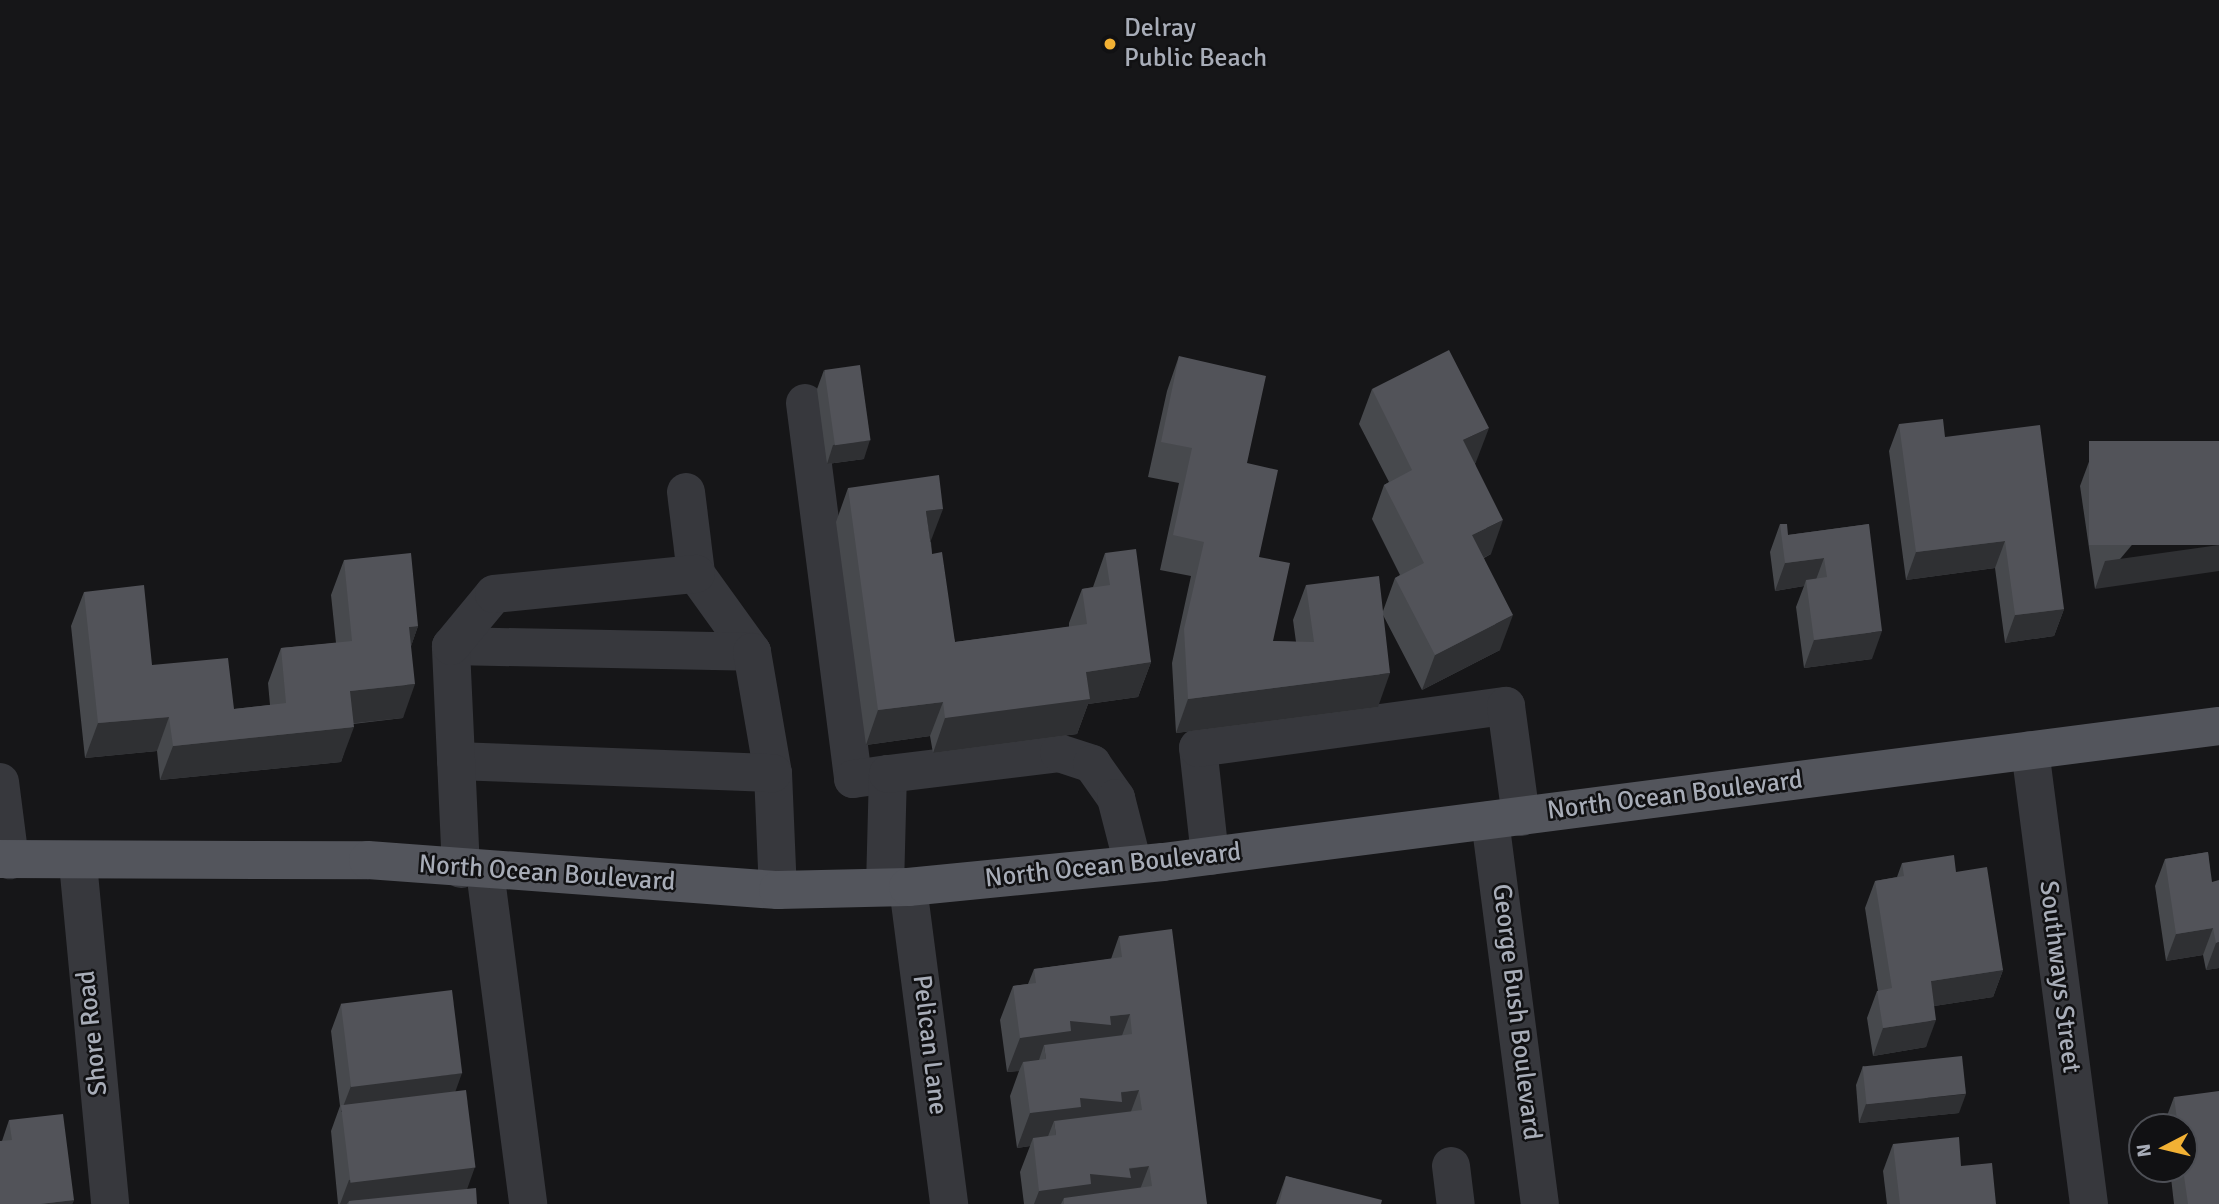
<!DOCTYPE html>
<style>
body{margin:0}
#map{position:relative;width:2219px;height:1204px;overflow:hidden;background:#161618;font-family:Signika,sans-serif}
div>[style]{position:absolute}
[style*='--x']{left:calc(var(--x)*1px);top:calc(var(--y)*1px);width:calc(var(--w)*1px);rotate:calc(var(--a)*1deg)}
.minor>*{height:38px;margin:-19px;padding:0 19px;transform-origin:19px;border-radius:19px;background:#37383d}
.major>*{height:38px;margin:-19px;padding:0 19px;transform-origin:19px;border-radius:19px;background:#53555c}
.wall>*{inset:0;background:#47494d}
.shaded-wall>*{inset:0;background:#2f3033}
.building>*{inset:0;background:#525359;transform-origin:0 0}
.dots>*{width:19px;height:19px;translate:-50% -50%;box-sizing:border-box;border:4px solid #111113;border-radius:50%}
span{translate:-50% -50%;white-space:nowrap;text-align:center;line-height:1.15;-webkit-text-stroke:5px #111113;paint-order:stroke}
.poi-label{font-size:26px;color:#a8adb8}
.left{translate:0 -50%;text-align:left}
.street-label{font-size:26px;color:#a8adb8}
.north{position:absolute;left:2128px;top:1113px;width:70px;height:70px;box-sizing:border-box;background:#111113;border:2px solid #4d4f55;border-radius:50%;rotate:263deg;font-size:19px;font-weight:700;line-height:28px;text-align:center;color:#a8adb8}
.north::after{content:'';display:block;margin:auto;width:24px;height:32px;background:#f2b134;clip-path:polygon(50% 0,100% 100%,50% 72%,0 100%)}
</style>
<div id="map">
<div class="minor">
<div style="--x:805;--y:403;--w:379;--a:82.7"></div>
<div style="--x:853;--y:779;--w:35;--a:-8"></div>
<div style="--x:686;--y:492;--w:83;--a:83"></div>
<div style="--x:696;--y:574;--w:96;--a:54.3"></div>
<div style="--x:451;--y:646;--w:301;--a:1.1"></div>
<div style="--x:752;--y:652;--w:123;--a:80.2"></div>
<div style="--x:773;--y:773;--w:117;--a:87.6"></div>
<div style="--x:2030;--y:750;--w:458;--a:82.6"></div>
<div style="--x:456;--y:761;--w:317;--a:2.2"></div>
<div style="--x:0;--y:782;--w:79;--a:82.7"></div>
<div style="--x:1490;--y:820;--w:387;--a:82.6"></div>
<div style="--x:1210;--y:856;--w:109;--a:-96.3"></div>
<div style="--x:1198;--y:748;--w:311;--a:-7.8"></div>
<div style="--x:1506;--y:706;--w:112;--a:82.3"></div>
<div style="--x:78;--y:863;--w:342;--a:84.6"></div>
<div style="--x:461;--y:869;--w:223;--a:-92.6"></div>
<div style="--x:451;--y:646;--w:67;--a:-50.4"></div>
<div style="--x:494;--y:594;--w:203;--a:-5.7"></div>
<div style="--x:485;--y:871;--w:336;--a:82.6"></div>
<div style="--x:885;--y:887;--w:113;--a:-88.5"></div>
<div style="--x:888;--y:774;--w:172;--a:-7"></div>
<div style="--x:1059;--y:753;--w:35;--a:18"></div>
<div style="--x:1092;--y:764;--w:42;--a:54.8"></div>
<div style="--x:1116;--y:798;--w:68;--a:75.6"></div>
<div style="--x:908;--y:887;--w:320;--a:82.6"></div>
<div style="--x:1451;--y:1166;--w:38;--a:83"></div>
</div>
<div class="major">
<div style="--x:0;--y:859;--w:368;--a:0.2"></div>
<div style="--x:368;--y:860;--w:411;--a:4.2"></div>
<div style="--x:778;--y:890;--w:130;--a:-1.3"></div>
<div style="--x:908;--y:887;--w:256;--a:-5.6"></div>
<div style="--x:1163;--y:862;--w:1065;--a:-7.34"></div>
</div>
<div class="wall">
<div style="clip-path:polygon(1179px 356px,1247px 463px,1259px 557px,1273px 641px,1296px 642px,1293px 620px,1306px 585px,1383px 611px,1395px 578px,1400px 575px,1372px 519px,1384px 485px,1389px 482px,1359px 424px,1372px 389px,1476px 462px,1475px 463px,1491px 554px,1484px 558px,1500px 650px,1422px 690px,1383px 615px,1378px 707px,1176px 733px,1172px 663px,1191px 576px,1160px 570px,1179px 483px,1148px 477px,1167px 391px)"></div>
<div style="clip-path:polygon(824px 370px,864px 459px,827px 464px,817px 389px)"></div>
<div style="clip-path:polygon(1899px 424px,1945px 437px,2064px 609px,2054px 636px,2005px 643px,1995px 568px,1906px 580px,1889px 451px)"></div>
<div style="clip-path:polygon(2219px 441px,2095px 589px,2080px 486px,2090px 459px)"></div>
<div style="clip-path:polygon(848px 488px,931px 542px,932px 554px,955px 642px,1069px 627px,1069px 623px,1082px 589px,1093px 587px,1105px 553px,1151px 662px,1138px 697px,1088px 704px,1077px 734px,933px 753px,930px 736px,866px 745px,836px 522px)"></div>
<div style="clip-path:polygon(1780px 524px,1788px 535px,1869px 524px,1872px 659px,1804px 668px,1796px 607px,1804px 586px,1775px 591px,1770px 552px)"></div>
<div style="clip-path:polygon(344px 560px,418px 626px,411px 646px,403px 718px,353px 724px,341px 762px,160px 780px,157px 751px,85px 758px,71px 626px,84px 592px,152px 665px,234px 709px,270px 705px,268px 683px,281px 648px,336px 643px,331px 595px)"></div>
<div style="clip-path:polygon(2208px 852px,2219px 968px,2206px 970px,2203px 955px,2166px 961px,2155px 886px,2165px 859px)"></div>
<div style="clip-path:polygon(1902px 863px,1956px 872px,2003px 970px,1993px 997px,1934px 1006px,1926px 1047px,1873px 1056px,1867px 1018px,1877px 991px,1878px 991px,1865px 908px,1875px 881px,1897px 877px)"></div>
<div style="clip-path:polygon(1119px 936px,1207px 1204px,1024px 1204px,1020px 1172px,1030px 1146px,1017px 1148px,1010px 1096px,1019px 1071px,1007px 1072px,1000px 1020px,1013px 986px,1028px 984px,1034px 969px,1111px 959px)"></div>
<div style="clip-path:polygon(341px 1004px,455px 1091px,467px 1189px,477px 1204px,338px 1204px,331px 1131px,340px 1106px,331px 1031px)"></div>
<div style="clip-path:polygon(1863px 1066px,1959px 1113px,1859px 1123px,1856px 1085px)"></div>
<div style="clip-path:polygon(2174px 1097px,2219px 1204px,2174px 1204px,2170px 1169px,2184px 1169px,2184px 1127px,2164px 1127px,2164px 1124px)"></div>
<div style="clip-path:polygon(9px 1120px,74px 1200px,72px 1204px,0 1204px,2px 1141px)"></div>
<div style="clip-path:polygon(1893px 1144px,1961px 1166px,1996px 1204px,1887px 1204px,1883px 1171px)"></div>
<div style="clip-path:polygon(1286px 1176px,1381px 1204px,1276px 1204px)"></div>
</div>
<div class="shaded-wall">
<div style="clip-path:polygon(1489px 428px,1476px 462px,1451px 475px,1463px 440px)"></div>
<div style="clip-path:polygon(870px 440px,864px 459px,827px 464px,833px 445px)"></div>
<div style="clip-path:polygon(943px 509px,930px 543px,926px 511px)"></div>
<div style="clip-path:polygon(1503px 520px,1491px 554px,1460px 569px,1472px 535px)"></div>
<div style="clip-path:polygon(2005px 541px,1995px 568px,1906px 580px,1916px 552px)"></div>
<div style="clip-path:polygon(2219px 545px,2219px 571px,2095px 589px,2105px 561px)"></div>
<div style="clip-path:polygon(1824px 558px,1814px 585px,1806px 580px,1804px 586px,1775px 591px,1785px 563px)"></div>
<div style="clip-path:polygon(2064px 609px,2054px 636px,2005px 643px,2015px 615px)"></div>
<div style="clip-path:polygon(1513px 615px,1500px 650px,1422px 690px,1435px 655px)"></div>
<div style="clip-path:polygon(418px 626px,406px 661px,409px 627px)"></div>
<div style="clip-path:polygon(1882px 631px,1872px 659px,1804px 668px,1814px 640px)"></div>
<div style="clip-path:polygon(1151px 662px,1138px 697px,1088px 704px,1077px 734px,933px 753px,945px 718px,1086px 672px)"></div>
<div style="clip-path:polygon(1390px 673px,1378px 707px,1176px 733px,1188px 699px)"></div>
<div style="clip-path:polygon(415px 684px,403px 718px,337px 725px,350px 691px)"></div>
<div style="clip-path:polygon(943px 702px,930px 736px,866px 745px,878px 710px)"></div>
<div style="clip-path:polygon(169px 717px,157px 751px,85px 758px,98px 723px)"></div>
<div style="clip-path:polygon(354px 727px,341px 762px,160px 780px,173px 746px)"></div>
<div style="clip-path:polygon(2213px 928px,2203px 955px,2166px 961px,2176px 934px)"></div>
<div style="clip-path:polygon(2219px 942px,2219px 968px,2206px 970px,2216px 943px)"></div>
<div style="clip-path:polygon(2003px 970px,1993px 997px,1921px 1008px,1931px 981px)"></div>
<div style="clip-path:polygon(1130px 1014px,1117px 1049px,1046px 1059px,1044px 1045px,1036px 1069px,1023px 1062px,1019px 1071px,1007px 1072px,1020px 1038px,1070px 1021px)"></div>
<div style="clip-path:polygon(1936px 1020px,1926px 1047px,1873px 1056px,1883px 1028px)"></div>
<div style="clip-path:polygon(462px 1073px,452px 1101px,341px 1112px,351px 1086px)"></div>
<div style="clip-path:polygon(1139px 1090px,1126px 1125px,1056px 1135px,1054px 1121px,1045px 1144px,1033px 1138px,1030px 1146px,1017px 1148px,1030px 1113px,1080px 1098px)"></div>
<div style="clip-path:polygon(1966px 1094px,1959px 1113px,1859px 1123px,1866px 1104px)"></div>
<div style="clip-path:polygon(1149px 1166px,1136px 1200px,1064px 1198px,1061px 1204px,1034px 1204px,1039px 1191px,1090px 1174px)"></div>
<div style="clip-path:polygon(475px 1167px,465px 1195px,349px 1201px,347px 1204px,340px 1204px,349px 1180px)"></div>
<div style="clip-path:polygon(74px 1200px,72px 1204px,40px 1204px)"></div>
</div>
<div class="building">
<div style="clip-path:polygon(1449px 350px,1489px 428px,1463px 440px,1503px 520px,1472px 535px,1513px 615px,1435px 655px,1395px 578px,1424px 563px,1384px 485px,1412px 470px,1372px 389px)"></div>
<div style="clip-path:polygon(1179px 356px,1266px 376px,1247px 463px,1278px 470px,1259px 557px,1290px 563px,1273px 641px,1314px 642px,1306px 585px,1379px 576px,1390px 673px,1188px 699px,1184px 629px,1204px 542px,1173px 535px,1192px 448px,1161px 442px)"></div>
<div style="left:860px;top:365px;width:76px;height:36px;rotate:82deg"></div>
<div style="clip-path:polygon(1943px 419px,1945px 437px,2040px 425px,2064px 609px,2015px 615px,2005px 541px,1916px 552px,1899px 424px)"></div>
<div style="left:2219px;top:441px;width:104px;height:130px;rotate:90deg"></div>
<div style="clip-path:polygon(939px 475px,943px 509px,926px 511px,932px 554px,942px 552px,955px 642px,1087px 624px,1082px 589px,1110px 585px,1105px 553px,1136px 549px,1151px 662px,1086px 672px,1090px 699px,945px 718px,943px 702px,878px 710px,848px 488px)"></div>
<div style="clip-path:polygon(1780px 524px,1787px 524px,1788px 535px,1869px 524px,1882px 631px,1814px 640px,1806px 580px,1827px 577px,1824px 558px,1785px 563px)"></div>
<div style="clip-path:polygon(411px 553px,418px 626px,409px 627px,415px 684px,350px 691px,354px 727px,173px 746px,169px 717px,98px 723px,84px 592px,144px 585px,152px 665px,228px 658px,234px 709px,286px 703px,281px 648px,352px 641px,344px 560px)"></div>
<div style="clip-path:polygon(2208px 852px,2212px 882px,2219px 880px,2219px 942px,2216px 943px,2213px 928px,2176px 934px,2165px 859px)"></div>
<div style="clip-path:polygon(1954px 855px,1956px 872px,1987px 867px,2003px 970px,1931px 981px,1936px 1020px,1883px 1028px,1877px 991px,1892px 988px,1875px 881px,1904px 876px,1902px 863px)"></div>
<div style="clip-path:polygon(1172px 929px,1207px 1204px,1064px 1204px,1064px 1198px,1152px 1186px,1149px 1166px,1129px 1168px,1131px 1178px,1090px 1174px,1091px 1184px,1039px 1191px,1033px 1138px,1056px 1135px,1054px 1121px,1142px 1110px,1139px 1090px,1121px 1092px,1122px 1102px,1080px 1098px,1081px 1107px,1030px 1113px,1023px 1062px,1046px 1059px,1044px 1045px,1132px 1034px,1130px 1014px,1110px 1016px,1111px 1025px,1070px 1021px,1071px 1031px,1020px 1038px,1013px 986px,1036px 983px,1034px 969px,1122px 957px,1119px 936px)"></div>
<div style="left:452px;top:990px;width:84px;height:112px;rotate:83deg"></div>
<div style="left:1962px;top:1056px;width:38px;height:100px;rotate:84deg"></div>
<div style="left:466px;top:1090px;width:78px;height:126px;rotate:83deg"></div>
<div style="clip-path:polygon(2219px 1091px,2219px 1204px,2188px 1204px,2183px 1169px,2184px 1127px,2178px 1127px,2174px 1097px)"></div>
<div style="clip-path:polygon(63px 1114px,74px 1200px,40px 1204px,0 1204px,0 1141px,12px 1140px,9px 1120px)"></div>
<div style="clip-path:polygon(1959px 1137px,1961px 1166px,1992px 1163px,1996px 1204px,1900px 1204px,1893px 1144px)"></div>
<div style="clip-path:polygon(1286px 1176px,1382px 1200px,1381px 1204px,1279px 1204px)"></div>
<div style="clip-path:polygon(476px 1188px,477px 1204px,349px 1204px,349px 1201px)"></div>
</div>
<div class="dots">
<div style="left:1110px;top:44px;background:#f2b134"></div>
</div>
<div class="poi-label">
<span class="left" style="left:1124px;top:44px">Delray<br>Public Beach</span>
</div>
<div class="street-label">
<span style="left:1675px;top:796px;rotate:-7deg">North Ocean Boulevard</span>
<span style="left:1113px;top:866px;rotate:-6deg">North Ocean Boulevard</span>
<span style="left:547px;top:874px;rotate:4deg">North Ocean Boulevard</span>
<span style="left:2059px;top:977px;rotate:83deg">Southways Street</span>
<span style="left:1516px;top:1012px;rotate:83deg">George Bush Boulevard</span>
<span style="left:93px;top:1033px;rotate:-96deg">Shore Road</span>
<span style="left:929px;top:1045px;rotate:83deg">Pelican Lane</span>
</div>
<div class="north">N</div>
</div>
